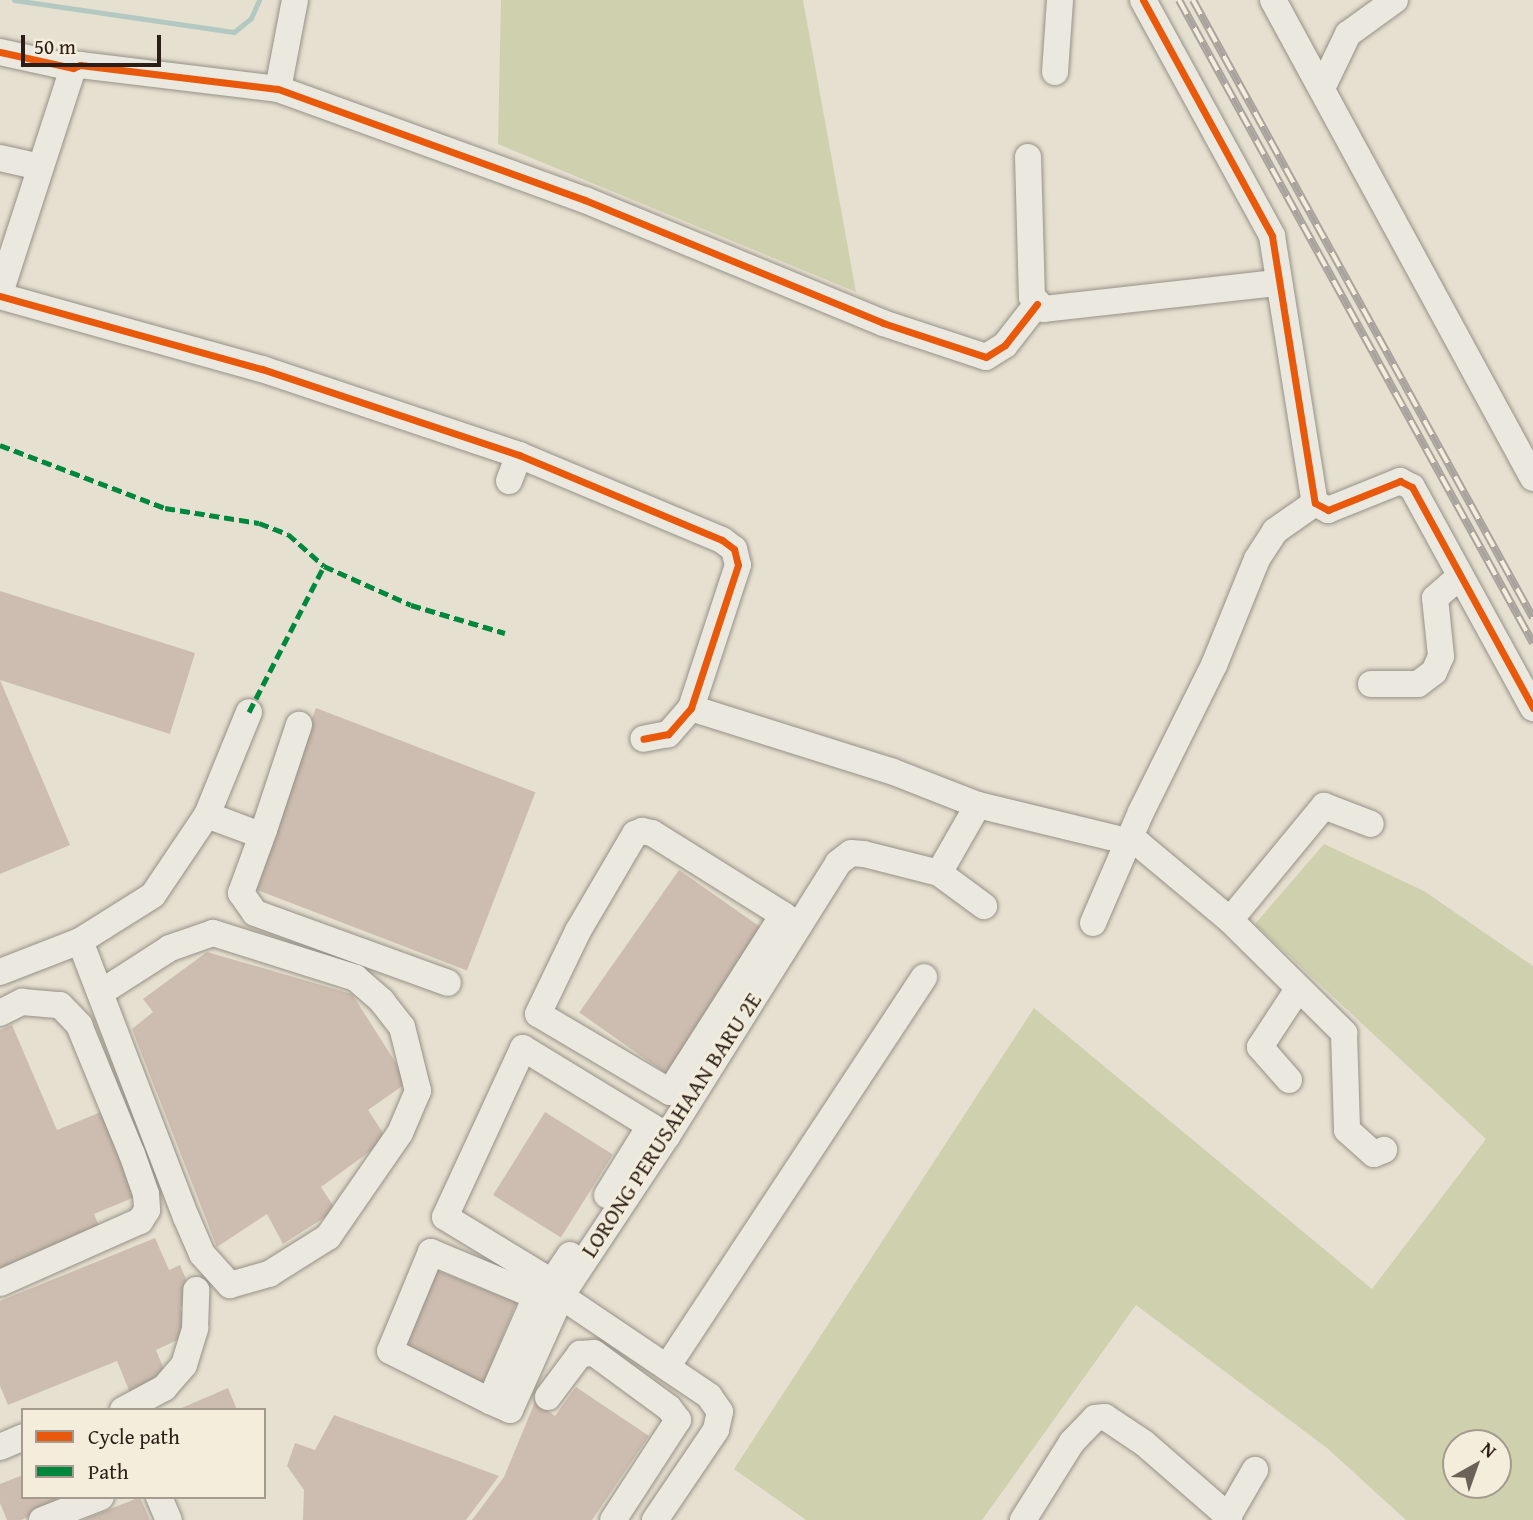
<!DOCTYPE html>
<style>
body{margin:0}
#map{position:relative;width:1533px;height:1520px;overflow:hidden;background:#e6e0d0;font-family:"Gentium Book Plus",serif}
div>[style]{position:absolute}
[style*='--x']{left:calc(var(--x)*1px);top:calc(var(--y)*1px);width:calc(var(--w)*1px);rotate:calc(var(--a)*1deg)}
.green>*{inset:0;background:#cfd0ae}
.stream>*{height:5px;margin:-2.5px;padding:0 2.5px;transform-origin:2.5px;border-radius:2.5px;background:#b2c8c1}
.building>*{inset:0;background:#cdbdb0;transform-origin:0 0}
.roads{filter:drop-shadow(0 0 2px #969187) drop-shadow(0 0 2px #969187)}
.minor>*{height:26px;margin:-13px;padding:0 13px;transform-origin:13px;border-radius:13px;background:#ebe8e0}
.rail>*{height:8px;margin-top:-4px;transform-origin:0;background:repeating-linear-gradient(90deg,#f4eddb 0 16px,#a8a49d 0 32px);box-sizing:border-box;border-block:2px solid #a8a49d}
.quiet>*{height:5px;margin-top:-2.5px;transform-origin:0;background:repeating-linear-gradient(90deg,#00873e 0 10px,transparent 0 15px)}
.cycleway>*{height:7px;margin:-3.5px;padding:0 3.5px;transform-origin:3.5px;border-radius:3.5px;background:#e8590c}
span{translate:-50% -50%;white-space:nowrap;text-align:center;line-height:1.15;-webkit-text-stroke:5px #f4eddb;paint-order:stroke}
.street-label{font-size:23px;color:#2b1e17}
.legend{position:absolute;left:21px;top:1408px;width:245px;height:91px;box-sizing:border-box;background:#f4eddb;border:2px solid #a49a8d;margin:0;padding:9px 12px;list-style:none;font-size:21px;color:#2b1e17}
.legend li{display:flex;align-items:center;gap:14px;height:35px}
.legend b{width:35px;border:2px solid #a49a8d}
.north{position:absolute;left:1442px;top:1429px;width:70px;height:70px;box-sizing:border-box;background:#f4eddb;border:2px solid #a49a8d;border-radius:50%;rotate:40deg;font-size:19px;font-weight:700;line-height:28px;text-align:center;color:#2b1e17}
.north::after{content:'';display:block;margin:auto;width:24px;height:32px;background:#6c6258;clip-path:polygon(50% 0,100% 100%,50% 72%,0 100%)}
.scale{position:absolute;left:21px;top:35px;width:140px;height:32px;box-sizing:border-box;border:4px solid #2b1e17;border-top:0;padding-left:9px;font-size:21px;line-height:24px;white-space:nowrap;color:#2b1e17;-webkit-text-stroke:5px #f4eddb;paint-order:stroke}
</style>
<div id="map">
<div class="green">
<div style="clip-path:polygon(501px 0,803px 0,856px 292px,498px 144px)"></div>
<div style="clip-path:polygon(evenodd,1324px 844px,1424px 891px,1533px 966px,1533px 1520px,1406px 1520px,1327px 1448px,1136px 1305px,982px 1520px,806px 1520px,734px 1469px,1034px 1008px,1372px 1289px,1486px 1139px,1255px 924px,1324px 844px,1456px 1443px,1498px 1443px,1498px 1485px,1456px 1485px,1456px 1443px)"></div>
</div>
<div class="stream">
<div style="--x:14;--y:0;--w:222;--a:8.3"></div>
<div style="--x:234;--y:32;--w:22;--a:-39"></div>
<div style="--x:251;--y:18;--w:20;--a:-66"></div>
</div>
<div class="building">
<div style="clip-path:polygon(0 591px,195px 653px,170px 734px,0 680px,70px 845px,0 874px)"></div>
<div style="left:316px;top:708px;width:235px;height:191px;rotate:21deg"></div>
<div style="left:679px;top:870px;width:107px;height:174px;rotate:35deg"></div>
<div style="clip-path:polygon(207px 952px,352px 994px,408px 1082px,368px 1110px,387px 1139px,321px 1187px,336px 1210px,283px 1244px,267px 1214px,217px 1247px,132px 1029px,153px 1012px,143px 999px)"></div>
<div style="clip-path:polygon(12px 1025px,57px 1130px,106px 1110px,142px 1194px,94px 1214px,101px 1231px,0 1275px,0 1030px)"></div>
<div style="left:545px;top:1112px;width:80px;height:98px;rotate:32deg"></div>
<div style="clip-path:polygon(155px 1238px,169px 1270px,180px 1265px,195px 1300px,180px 1307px,190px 1334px,156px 1350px,168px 1379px,131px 1395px,117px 1361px,8px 1405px,0 1386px,0 1301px)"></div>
<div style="left:434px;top:1269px;width:89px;height:89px;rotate:22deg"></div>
<div style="clip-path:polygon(576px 1387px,649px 1436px,592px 1520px,472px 1520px,504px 1477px,535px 1402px,555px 1416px)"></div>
<div style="clip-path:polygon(228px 1388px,237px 1410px,177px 1410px)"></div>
<div style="clip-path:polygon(334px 1415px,499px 1476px,466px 1520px,303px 1520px,304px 1490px,287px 1466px,295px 1443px,315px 1450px)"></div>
<div style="clip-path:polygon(23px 1475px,23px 1497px,75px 1497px,21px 1520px,7px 1520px,0 1503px,0 1484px)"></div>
<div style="clip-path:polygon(140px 1497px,150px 1520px,83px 1520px)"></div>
</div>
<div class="roads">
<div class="minor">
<div style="--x:1143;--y:0;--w:269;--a:61.3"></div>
<div style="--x:1272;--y:236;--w:270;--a:80.9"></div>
<div style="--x:1315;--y:503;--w:15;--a:28"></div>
<div style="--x:1328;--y:510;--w:78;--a:-21.9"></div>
<div style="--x:1400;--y:481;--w:13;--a:27"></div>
<div style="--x:1412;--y:487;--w:252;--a:61.3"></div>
<div style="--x:1273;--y:0;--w:544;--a:61.46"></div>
<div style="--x:0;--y:52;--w:75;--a:12.4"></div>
<div style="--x:73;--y:68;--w:8;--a:-23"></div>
<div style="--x:80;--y:65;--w:199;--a:6.9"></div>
<div style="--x:278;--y:89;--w:326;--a:19.9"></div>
<div style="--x:585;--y:200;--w:322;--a:22.4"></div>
<div style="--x:883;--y:323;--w:108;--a:18.3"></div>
<div style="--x:986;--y:357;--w:22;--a:-32"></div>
<div style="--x:1005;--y:345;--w:52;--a:-52"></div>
<div style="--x:1055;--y:72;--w:72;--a:-86"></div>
<div style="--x:1323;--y:86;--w:58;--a:-64.3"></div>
<div style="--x:1348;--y:34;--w:58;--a:-35.9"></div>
<div style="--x:278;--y:89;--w:91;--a:-79.2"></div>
<div style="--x:1028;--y:157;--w:140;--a:88.4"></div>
<div style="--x:1032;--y:297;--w:17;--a:45"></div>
<div style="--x:1044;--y:309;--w:234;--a:-6.4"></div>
<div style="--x:0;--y:158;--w:41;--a:12.7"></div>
<div style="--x:0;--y:293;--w:237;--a:-72"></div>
<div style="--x:0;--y:296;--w:272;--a:15.6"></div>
<div style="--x:262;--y:369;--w:271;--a:18.5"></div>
<div style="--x:519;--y:455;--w:220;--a:22.7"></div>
<div style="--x:722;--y:540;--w:15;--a:37"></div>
<div style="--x:734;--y:549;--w:16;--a:76"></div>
<div style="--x:738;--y:565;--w:151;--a:108.2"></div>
<div style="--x:691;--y:708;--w:35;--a:131"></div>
<div style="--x:668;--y:734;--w:25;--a:169"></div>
<div style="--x:509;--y:481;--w:28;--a:-69"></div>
<div style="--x:1371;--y:684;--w:47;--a:0"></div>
<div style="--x:1418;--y:684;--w:20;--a:-37"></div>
<div style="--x:1434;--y:672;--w:17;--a:-66"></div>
<div style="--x:1441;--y:656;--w:58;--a:-95.9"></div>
<div style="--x:1435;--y:598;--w:32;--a:-41"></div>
<div style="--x:691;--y:708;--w:210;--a:17.5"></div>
<div style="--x:891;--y:771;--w:93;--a:21.3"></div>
<div style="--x:978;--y:805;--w:166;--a:13.6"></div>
<div style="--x:1139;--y:844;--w:119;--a:39.9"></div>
<div style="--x:1230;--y:920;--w:161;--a:44.7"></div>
<div style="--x:1344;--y:1033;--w:97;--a:88.2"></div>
<div style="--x:1347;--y:1130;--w:36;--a:42"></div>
<div style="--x:1374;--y:1154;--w:11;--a:-22"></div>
<div style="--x:207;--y:815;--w:51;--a:20.6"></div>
<div style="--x:255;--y:833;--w:9;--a:-18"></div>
<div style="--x:264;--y:830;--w:111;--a:-71.6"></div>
<div style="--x:264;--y:830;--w:67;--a:110.1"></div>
<div style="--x:241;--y:893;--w:24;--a:55"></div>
<div style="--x:255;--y:913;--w:205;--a:19.9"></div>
<div style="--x:939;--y:873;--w:78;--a:-60.2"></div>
<div style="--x:783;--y:915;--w:210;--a:122.6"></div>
<div style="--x:670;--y:1092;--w:153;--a:-149.4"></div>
<div style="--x:538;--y:1014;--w:92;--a:-64.3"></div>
<div style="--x:578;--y:931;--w:113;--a:-59.6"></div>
<div style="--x:635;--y:834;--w:8;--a:-23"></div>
<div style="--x:642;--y:831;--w:10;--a:11"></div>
<div style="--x:652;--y:833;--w:155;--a:32"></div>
<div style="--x:783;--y:915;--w:12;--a:35"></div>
<div style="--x:793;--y:922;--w:7;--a:27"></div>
<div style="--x:1230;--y:920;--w:148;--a:-50.5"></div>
<div style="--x:1324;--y:806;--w:50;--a:21"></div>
<div style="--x:1093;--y:923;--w:121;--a:-66.6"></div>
<div style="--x:1141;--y:812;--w:164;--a:-63.6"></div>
<div style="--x:1214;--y:665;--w:114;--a:-67.9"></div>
<div style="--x:1257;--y:559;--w:33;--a:-57"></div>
<div style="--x:1275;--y:531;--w:49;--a:-35"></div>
<div style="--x:80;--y:941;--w:296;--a:69"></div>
<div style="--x:186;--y:1217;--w:40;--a:66.6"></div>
<div style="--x:202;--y:1254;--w:42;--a:47.9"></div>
<div style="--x:230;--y:1285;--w:41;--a:-15.8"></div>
<div style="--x:269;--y:1274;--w:70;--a:-32.1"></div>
<div style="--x:328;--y:1237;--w:126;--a:-55.3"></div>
<div style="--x:400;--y:1133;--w:46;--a:-66.8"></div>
<div style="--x:418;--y:1091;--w:66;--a:-104"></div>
<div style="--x:402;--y:1027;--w:33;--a:-128"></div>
<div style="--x:382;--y:1001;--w:35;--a:-139"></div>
<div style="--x:356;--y:978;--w:150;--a:-162.5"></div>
<div style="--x:213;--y:933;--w:46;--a:160.8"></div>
<div style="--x:170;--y:948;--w:83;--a:147.3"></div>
<div style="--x:0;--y:972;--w:86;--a:-21.2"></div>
<div style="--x:80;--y:941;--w:86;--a:-32.2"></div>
<div style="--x:153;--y:895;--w:97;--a:-56"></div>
<div style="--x:207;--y:815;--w:111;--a:-67.8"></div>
<div style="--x:0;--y:1013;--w:25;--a:-27"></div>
<div style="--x:22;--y:1002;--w:38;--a:5"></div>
<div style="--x:60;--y:1005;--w:28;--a:46"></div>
<div style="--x:79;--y:1025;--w:139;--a:67.7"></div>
<div style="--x:132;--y:1154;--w:42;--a:70.7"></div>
<div style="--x:146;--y:1194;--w:16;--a:86"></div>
<div style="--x:147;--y:1210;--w:13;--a:122"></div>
<div style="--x:140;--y:1221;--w:153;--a:156.1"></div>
<div style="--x:1289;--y:1080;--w:44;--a:-131.3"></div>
<div style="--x:1260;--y:1047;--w:69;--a:-56.8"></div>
<div style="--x:607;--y:1195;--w:81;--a:-58.1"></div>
<div style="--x:570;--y:1255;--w:32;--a:124"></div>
<div style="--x:552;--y:1282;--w:125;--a:-148.7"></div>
<div style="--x:445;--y:1217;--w:186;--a:-65.2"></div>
<div style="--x:523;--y:1048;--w:169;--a:31.4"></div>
<div style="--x:561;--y:1296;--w:179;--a:34"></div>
<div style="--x:709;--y:1396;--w:19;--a:55"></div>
<div style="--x:720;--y:1412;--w:18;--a:103"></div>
<div style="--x:716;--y:1430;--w:109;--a:124.1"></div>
<div style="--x:667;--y:1367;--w:467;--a:-56.6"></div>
<div style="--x:548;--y:1397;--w:54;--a:-53.3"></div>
<div style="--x:580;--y:1354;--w:14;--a:-4"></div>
<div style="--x:594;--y:1353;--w:93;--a:36.3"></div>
<div style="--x:669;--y:1408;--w:15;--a:53"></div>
<div style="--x:678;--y:1420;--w:119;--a:123"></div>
<div style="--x:490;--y:1401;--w:115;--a:-66.3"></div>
<div style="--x:536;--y:1296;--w:114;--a:-157.3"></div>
<div style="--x:431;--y:1252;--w:107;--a:112.5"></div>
<div style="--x:390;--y:1351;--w:112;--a:26.6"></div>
<div style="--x:490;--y:1401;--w:22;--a:24"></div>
<div style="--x:510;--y:1410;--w:125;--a:-65.9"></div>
<div style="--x:561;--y:1296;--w:192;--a:-56.5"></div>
<div style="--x:667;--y:1136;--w:322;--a:-57.9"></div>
<div style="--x:838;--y:863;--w:16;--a:-38"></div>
<div style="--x:851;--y:853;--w:13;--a:4"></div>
<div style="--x:864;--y:854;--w:77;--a:14.2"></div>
<div style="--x:939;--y:873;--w:56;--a:36.3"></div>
<div style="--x:123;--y:1410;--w:47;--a:-28.2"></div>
<div style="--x:164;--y:1388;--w:30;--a:-49"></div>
<div style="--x:184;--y:1365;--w:39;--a:-73"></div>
<div style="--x:195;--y:1328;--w:38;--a:-88"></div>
<div style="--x:0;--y:1447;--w:25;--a:-23"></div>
<div style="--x:159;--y:1497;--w:25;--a:67"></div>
<div style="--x:42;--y:1520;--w:63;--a:-21.3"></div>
<div style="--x:1023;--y:1520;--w:92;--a:-57.9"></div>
<div style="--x:1072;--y:1442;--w:33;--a:-46"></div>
<div style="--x:1095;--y:1418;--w:10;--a:-6"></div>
<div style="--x:1105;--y:1417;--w:47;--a:33.7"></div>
<div style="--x:1144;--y:1443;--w:113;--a:41"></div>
<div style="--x:1226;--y:1520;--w:58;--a:-59.9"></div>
</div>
</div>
<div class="rail">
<div style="--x:1179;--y:0;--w:734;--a:61.17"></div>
<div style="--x:1193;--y:0;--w:705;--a:61.18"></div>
</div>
<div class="quiet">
<div style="--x:0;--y:445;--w:177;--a:20.9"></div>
<div style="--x:165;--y:508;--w:95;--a:9.1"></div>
<div style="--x:259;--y:523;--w:31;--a:21"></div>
<div style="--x:288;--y:534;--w:48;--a:41.6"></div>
<div style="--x:324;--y:566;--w:95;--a:24.1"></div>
<div style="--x:411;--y:605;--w:98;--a:16.6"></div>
<div style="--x:249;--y:712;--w:164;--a:-62.8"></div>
</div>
<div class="cycleway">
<div style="--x:1143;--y:0;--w:269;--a:61.3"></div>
<div style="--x:1272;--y:236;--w:270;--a:80.9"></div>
<div style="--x:1315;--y:503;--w:15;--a:28"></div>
<div style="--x:1328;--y:510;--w:78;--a:-21.9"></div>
<div style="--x:1400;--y:481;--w:13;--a:27"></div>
<div style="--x:1412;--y:487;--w:252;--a:61.3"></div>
<div style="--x:0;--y:52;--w:75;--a:12.4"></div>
<div style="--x:73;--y:68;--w:8;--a:-23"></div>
<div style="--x:80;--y:65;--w:199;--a:6.9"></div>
<div style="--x:278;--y:89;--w:326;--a:19.9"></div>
<div style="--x:585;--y:200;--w:322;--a:22.4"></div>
<div style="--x:883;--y:323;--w:108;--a:18.3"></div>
<div style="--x:986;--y:357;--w:22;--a:-32"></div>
<div style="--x:1005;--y:345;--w:52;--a:-52"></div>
<div style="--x:0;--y:296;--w:272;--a:15.6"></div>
<div style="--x:262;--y:369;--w:271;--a:18.5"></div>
<div style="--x:519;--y:455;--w:220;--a:22.7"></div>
<div style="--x:722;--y:540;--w:15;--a:37"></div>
<div style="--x:734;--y:549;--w:16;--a:76"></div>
<div style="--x:738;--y:565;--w:151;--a:108.2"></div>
<div style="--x:691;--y:708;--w:35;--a:131"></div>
<div style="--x:668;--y:734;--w:25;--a:169"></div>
</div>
<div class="street-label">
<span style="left:671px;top:1125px;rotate:-57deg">LORONG PERUSAHAAN BARU 2E</span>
</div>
<ul class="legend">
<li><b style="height:9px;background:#e8590c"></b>Cycle path</li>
<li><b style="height:9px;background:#00873e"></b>Path</li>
</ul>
<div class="north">N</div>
<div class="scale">50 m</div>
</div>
